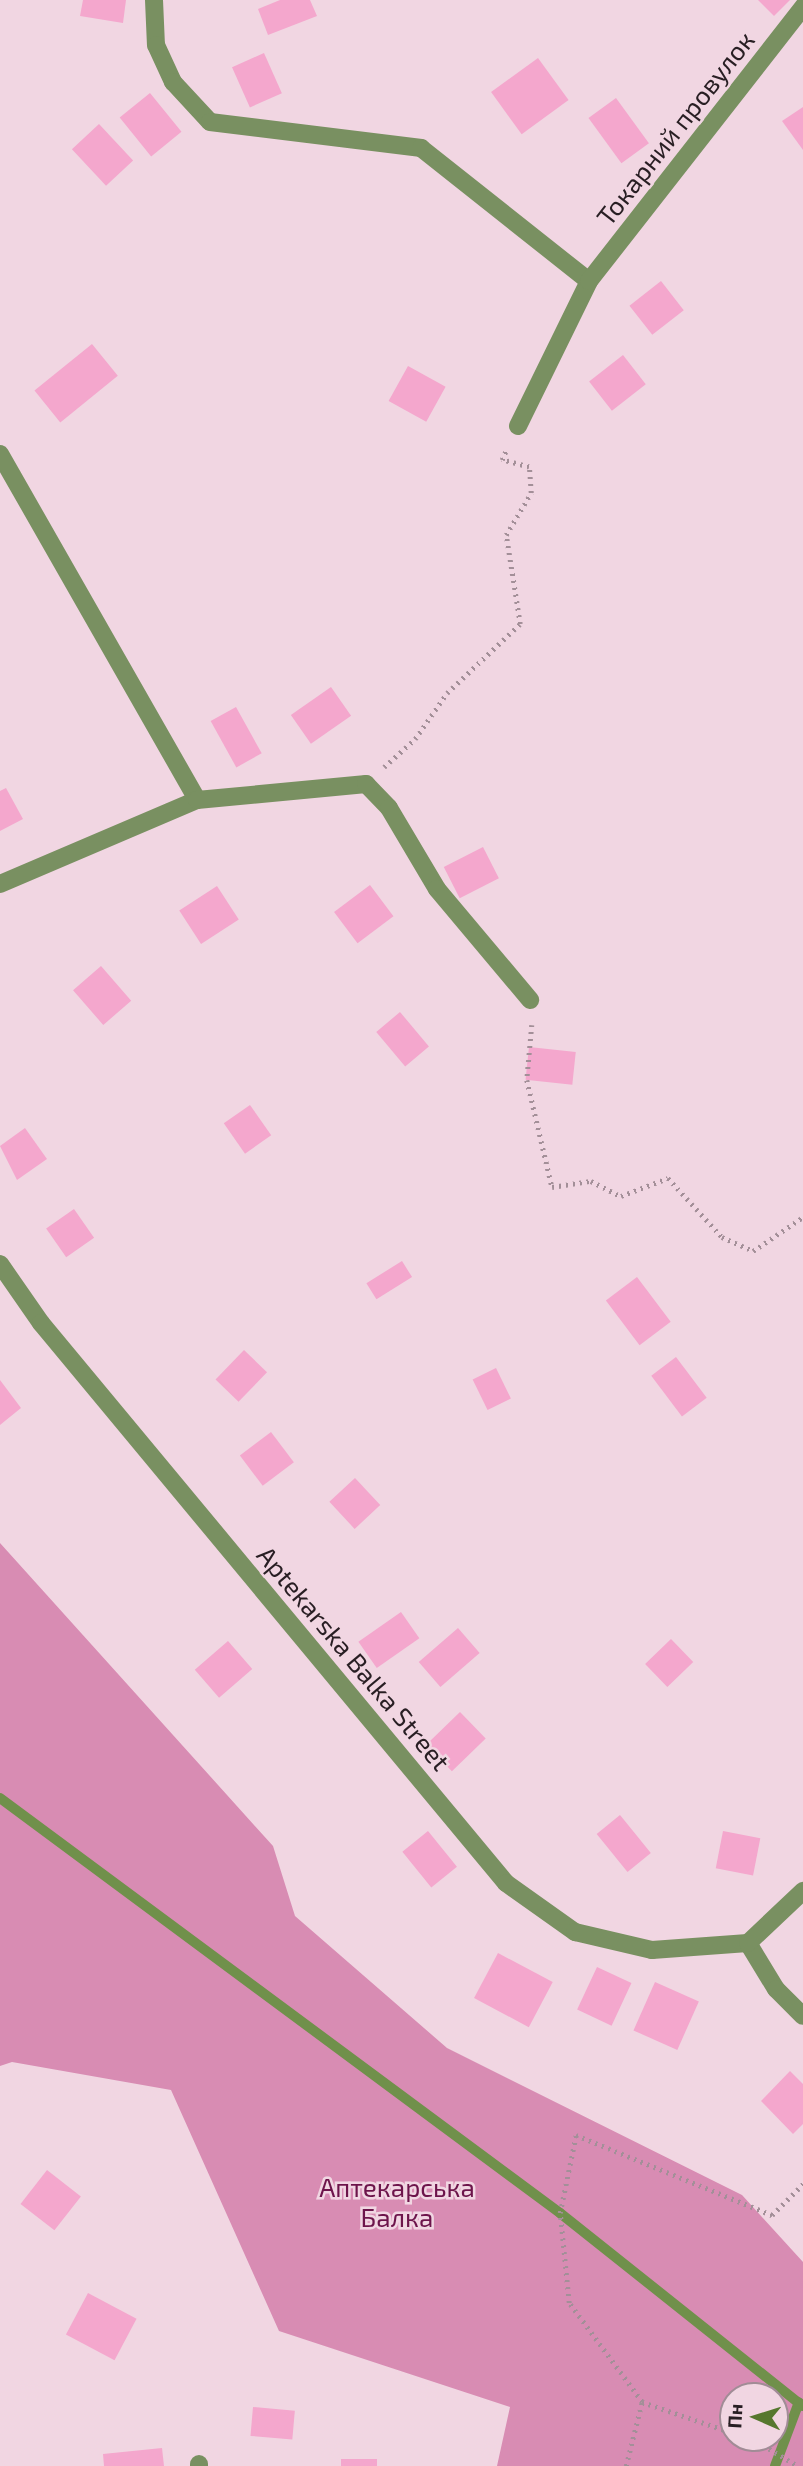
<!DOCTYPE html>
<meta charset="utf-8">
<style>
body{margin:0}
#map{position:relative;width:803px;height:2466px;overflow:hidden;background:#f1d6e2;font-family:"Exo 2",sans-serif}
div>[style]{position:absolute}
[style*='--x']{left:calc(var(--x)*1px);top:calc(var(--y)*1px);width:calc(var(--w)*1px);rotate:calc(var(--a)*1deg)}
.forest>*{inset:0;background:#d88cb3}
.stream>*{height:10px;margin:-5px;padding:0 5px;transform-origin:5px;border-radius:5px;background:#70904b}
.building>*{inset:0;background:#f4a7cd;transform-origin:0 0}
.path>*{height:4.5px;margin-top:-2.25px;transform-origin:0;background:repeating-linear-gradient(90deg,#a38f98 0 2px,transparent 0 7px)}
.street>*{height:18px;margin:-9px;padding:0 9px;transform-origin:9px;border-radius:9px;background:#799061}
span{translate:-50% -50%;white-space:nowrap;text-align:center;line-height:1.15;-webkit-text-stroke:5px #f1d6e2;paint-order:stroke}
.street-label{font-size:26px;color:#281e23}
.park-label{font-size:26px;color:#6d144b}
.north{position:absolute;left:719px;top:2382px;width:70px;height:70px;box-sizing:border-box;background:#f1d6e2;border:2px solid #a18c96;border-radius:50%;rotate:273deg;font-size:19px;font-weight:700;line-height:28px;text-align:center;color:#281e23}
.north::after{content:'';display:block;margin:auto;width:24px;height:32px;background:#56772e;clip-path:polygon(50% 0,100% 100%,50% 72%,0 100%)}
</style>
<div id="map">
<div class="forest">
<div style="clip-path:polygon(evenodd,0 1543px,273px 1846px,295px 1916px,447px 2048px,742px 2195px,803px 2262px,803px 2466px,497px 2466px,510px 2407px,279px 2331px,171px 2090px,12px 2062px,0 2066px,0 1543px,733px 2396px,775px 2396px,775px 2438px,733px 2438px,733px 2396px)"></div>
</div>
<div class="stream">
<div style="--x:0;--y:1798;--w:697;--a:36.54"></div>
<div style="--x:560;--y:2213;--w:310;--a:38.5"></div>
<div style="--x:775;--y:2466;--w:68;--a:-69.4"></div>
</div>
<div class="building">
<div style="clip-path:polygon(83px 0,126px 0,123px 23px,80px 16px)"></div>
<div style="clip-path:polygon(280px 0,310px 0,317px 16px,268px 35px,258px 9px)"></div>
<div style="clip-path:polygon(758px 0,790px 0,774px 16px)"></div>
<div style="left:264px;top:53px;width:44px;height:35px;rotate:66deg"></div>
<div style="left:538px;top:58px;width:52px;height:58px;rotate:54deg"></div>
<div style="left:150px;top:93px;width:50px;height:39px;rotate:51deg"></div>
<div style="left:616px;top:98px;width:56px;height:34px;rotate:54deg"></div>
<div style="clip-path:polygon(803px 107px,803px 150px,782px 121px)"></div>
<div style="left:99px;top:124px;width:50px;height:37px;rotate:47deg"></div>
<div style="left:661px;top:281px;width:37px;height:40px;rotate:52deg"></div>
<div style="left:92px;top:344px;width:41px;height:74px;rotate:51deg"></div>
<div style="left:623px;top:355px;width:37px;height:43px;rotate:52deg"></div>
<div style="left:408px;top:366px;width:43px;height:40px;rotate:29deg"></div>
<div style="left:331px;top:687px;width:35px;height:49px;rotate:55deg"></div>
<div style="left:236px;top:707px;width:53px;height:29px;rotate:61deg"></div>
<div style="clip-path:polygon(6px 788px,23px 819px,0 831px,0 791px)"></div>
<div style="left:483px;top:847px;width:35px;height:44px;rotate:63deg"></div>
<div style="left:370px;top:885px;width:39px;height:45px;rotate:53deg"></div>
<div style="left:217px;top:886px;width:40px;height:45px;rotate:57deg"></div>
<div style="left:101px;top:966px;width:46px;height:37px;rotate:49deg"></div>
<div style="left:400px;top:1012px;width:45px;height:31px;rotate:50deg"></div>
<div style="left:529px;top:1047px;width:47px;height:33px;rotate:6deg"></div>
<div style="left:250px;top:1105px;width:37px;height:32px;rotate:55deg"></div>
<div style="clip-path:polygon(25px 1128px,47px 1159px,17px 1180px,0 1146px)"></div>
<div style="left:74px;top:1209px;width:35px;height:34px;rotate:55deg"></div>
<div style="left:402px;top:1261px;width:19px;height:42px;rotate:58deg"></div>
<div style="left:637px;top:1277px;width:56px;height:39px;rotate:53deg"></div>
<div style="left:244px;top:1350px;width:32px;height:41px;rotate:44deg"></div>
<div style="left:676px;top:1357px;width:51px;height:31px;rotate:53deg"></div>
<div style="left:496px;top:1368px;width:34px;height:26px;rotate:64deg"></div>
<div style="clip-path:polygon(0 1380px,21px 1408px,0 1425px)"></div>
<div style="left:271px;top:1432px;width:38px;height:39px;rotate:53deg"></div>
<div style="left:355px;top:1478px;width:37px;height:35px;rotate:47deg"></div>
<div style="left:401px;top:1612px;width:32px;height:52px;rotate:55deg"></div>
<div style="left:458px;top:1628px;width:33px;height:52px;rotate:49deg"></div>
<div style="left:671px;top:1639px;width:32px;height:36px;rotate:46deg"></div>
<div style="left:228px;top:1641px;width:37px;height:44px;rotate:49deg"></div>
<div style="left:460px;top:1712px;width:37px;height:47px;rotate:46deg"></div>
<div style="left:620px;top:1815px;width:49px;height:30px;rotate:51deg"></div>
<div style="left:428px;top:1831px;width:46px;height:33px;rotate:51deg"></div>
<div style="left:723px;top:1831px;width:38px;height:38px;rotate:11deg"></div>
<div style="left:498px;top:1953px;width:62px;height:51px;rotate:28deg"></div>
<div style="left:597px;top:1967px;width:38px;height:47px;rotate:25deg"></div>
<div style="left:655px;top:1982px;width:48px;height:53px;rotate:24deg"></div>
<div style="clip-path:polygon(790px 2071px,803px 2084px,803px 2124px,793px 2134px,761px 2101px)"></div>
<div style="left:47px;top:2170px;width:43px;height:43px;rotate:38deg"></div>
<div style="left:88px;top:2293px;width:55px;height:47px;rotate:28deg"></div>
<div style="left:253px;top:2407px;width:42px;height:29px;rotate:5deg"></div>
<div style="clip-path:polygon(162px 2448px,164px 2466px,104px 2466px,103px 2454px)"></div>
<div style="left:341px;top:2459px;width:36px;height:7px"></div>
</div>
<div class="path">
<div style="--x:384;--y:767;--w:42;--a:-42.1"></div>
<div style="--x:415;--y:739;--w:56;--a:-55.2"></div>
<div style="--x:447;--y:693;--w:100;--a:-43.4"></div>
<div style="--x:520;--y:624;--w:90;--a:-98.9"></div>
<div style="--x:506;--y:535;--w:49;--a:-59.2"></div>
<div style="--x:531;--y:493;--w:26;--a:-94"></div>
<div style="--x:529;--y:467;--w:28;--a:-165"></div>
<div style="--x:502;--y:460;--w:13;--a:-67"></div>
<div style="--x:532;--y:1025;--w:55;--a:95.2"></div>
<div style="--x:527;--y:1080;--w:110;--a:76.8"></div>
<div style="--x:552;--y:1187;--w:39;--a:-9"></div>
<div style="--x:591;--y:1181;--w:34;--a:27"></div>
<div style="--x:621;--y:1196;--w:50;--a:-21"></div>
<div style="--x:668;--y:1178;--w:80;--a:47.5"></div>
<div style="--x:722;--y:1237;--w:34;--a:24"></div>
<div style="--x:753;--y:1251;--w:60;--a:-34.2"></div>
<div style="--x:642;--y:2402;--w:123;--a:-126.4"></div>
<div style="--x:569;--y:2303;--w:90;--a:-95.7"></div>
<div style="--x:560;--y:2213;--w:80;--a:-78.4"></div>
<div style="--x:576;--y:2135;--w:212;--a:22.2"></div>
<div style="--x:772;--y:2215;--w:44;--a:-45"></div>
<div style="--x:751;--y:2438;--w:55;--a:30.8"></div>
<div style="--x:626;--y:2466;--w:66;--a:-76"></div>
<div style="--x:642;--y:2402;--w:96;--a:18.8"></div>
</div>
<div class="street">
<div style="--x:154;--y:0;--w:45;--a:87.5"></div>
<div style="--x:156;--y:45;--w:41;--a:65.3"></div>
<div style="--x:173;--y:82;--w:54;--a:47.2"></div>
<div style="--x:210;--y:122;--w:213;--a:7"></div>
<div style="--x:421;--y:148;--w:214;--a:38.4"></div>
<div style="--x:518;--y:426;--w:161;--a:-63.9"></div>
<div style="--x:589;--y:281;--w:348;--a:-52"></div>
<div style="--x:0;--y:454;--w:398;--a:60.3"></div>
<div style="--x:0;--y:884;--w:214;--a:-23.1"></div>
<div style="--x:197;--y:800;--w:170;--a:-5.4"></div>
<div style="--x:366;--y:784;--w:33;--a:46"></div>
<div style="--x:389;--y:808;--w:94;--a:59.3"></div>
<div style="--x:437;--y:889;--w:145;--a:50"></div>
<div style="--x:0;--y:1264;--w:72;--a:55.2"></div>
<div style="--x:41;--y:1323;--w:728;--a:50.3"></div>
<div style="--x:506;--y:1883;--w:85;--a:35.4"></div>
<div style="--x:575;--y:1932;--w:79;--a:13.2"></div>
<div style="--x:652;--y:1950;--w:96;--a:-4.2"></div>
<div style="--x:748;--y:1943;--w:54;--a:58.7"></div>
<div style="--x:776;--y:1989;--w:38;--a:45"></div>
<div style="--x:748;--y:1943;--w:76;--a:-43.4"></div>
<div style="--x:199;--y:2464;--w:2;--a:90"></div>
</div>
<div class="street-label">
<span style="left:675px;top:128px;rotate:-52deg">Токарний провулок</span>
<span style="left:354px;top:1658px;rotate:50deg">Aptekarska Balka Street</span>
</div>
<div class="park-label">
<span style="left:397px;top:2202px">Аптекарська<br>Балка</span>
</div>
<div class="north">Пн</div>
</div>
